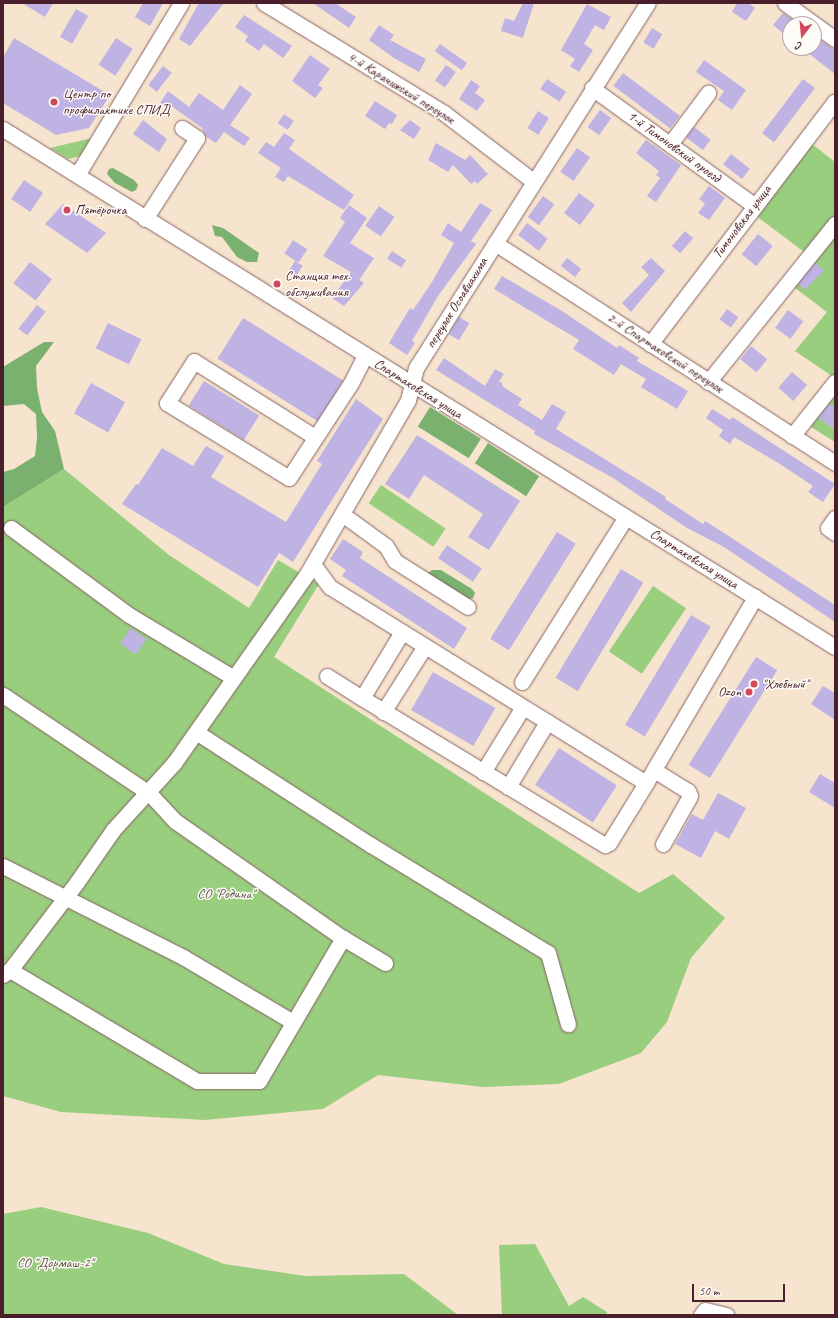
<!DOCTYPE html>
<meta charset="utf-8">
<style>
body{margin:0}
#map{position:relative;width:838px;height:1318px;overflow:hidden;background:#f7e4ce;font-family:Caveat,sans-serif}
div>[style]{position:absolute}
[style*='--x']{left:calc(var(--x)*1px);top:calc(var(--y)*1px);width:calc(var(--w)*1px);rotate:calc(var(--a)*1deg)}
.green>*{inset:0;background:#99ce7f;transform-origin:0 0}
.forest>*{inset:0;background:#7ab16e;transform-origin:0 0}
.building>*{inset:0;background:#bfb3e4;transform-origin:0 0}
.roads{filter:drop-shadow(0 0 1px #876464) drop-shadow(0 0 1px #876464)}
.minor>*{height:15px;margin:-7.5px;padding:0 7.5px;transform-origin:7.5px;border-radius:7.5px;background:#fff}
.dots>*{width:11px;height:11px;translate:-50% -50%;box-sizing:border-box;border:2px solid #fdfcf7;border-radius:50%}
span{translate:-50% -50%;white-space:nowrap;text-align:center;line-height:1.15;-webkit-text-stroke:3px #fdfcf7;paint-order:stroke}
.street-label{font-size:14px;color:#4a1f2b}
.poi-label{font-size:14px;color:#4a1f2b}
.left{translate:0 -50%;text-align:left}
.right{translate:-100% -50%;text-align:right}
.park-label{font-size:14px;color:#625444}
.frame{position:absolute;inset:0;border:4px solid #4a1f2b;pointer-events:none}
.north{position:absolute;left:782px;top:16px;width:40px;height:40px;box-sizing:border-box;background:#fdfcf7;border:1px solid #b5a4a5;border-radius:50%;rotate:196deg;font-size:11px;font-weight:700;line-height:16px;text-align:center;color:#4a1f2b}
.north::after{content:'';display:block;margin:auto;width:14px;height:18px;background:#d1495b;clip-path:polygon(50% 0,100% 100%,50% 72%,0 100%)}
.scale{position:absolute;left:692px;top:1284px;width:93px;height:18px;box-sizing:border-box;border:2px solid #4a1f2b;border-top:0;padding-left:5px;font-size:12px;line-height:14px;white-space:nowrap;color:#4a1f2b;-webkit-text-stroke:3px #fdfcf7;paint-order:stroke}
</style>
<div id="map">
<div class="green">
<div style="clip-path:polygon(92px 138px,81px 156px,68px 159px,50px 148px)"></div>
<div style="clip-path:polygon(812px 144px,835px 162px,835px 442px,798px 419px,832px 376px,795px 351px,827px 312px,791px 285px,812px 258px,755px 215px)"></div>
<div style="clip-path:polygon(64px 469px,169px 555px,249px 608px,278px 560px,319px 584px,274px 657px,639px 893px,673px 874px,725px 918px,691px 958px,667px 1022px,641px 1053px,559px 1084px,483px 1087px,378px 1075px,323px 1109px,205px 1120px,61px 1112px,3px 1096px,3px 507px)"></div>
<div style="left:381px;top:485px;width:78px;height:22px;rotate:34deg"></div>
<div style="left:653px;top:586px;width:40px;height:79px;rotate:34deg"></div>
<div style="clip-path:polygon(41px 1207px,148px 1233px,224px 1264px,306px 1276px,404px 1274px,458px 1315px,3px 1315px,3px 1214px)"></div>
<div style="clip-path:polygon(535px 1244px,569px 1306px,583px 1297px,607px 1312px,606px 1315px,502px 1315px,499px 1245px)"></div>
</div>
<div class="forest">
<div style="clip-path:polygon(113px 168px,134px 180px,138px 185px,136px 190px,132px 192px,115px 183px,107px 174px,109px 169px)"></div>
<div style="clip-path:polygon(212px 225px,223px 228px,259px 253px,257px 262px,247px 262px,237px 257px,222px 237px,215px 236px)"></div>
<div style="clip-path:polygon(44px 342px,54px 342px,36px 366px,37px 388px,42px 412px,55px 431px,64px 469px,3px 507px,3px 472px,14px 469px,35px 456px,37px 438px,36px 414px,24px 404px,3px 406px,3px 367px)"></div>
<div style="left:430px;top:407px;width:60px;height:23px;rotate:32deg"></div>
<div style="left:488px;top:443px;width:61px;height:24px;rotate:33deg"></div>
<div style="clip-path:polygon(432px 570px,441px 570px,472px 589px,475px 593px,473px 598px,465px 600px,428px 573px)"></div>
</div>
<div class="building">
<div style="clip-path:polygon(22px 3px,53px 3px,45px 17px)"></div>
<div style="clip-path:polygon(143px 3px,163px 3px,150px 26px,135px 17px)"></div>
<div style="clip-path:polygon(199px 3px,224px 3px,190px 46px,179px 39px)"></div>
<div style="clip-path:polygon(313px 3px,335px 3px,356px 17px,349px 28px)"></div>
<div style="clip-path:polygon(523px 3px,534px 3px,523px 38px,501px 31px,505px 18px,514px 21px)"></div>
<div style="clip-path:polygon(737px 3px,748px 3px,755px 8px,746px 21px,732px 12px)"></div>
<div style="clip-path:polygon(587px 4px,611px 17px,604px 30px,595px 25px,584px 44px,593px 50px,579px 72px,570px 66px,575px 59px,561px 50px)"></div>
<div style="left:76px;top:9px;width:14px;height:32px;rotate:30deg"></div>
<div style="clip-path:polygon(783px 13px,799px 24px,790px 24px,790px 39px,773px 25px)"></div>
<div style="clip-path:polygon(244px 15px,292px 46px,283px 58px,264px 44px,259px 51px,245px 41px,248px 36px,235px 27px)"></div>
<div style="clip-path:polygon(379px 25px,394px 35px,390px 40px,426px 59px,419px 72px,394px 58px,369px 40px)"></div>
<div style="left:652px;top:28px;width:12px;height:17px;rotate:31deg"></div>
<div style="clip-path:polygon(14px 38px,110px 95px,89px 128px,56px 135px,3px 103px,3px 57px)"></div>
<div style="left:116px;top:38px;width:20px;height:32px;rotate:33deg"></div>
<div style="clip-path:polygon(819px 39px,835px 50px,835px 74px,808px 53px)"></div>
<div style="left:440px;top:44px;width:33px;height:9px;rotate:35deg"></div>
<div style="clip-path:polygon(310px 55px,330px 69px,318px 85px,323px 88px,315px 98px,292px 81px)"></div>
<div style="clip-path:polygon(704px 60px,746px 90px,732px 110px,718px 100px,724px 91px,696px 72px)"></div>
<div style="left:446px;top:65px;width:12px;height:19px;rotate:35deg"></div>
<div style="left:163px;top:66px;width:11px;height:24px;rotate:38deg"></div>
<div style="left:623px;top:73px;width:71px;height:16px;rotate:37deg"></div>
<div style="left:547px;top:79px;width:23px;height:12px;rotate:34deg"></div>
<div style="left:803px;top:79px;width:15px;height:68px;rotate:37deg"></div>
<div style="clip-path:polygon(471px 80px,480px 86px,475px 93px,485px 100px,477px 111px,459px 99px)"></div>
<div style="clip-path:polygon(240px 85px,252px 94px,230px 125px,250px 138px,244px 146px,224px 132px,216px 143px,205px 136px,202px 128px,170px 105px,168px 108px,160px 103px,168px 91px,189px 107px,199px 93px,223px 110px)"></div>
<div style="clip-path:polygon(375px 101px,397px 115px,392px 124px,389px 123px,385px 129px,365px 116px)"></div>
<div style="left:600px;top:110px;width:14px;height:21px;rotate:36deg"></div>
<div style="left:538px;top:111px;width:13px;height:20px;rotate:32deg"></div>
<div style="left:284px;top:114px;width:12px;height:11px;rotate:35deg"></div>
<div style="clip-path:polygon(143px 120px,167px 139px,159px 152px,133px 134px)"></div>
<div style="clip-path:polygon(410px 120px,421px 128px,414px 139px,400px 130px)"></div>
<div style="left:694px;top:127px;width:21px;height:13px;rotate:37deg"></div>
<div style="clip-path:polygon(284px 133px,295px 140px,289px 149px,354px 195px,344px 210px,288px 176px,284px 182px,275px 177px,281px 168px,258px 153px,266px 142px,274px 147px)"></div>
<div style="clip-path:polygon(646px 140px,681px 165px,656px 202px,647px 196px,660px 178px,656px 175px,659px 171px,636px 153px)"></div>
<div style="clip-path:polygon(436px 143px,465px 160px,470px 155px,488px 174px,477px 184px,475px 181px,471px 184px,453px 165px,448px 172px,428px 160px)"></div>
<div style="left:577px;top:148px;width:16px;height:29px;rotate:35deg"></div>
<div style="left:731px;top:154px;width:24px;height:13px;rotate:38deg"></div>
<div style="left:24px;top:180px;width:23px;height:23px;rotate:34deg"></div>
<div style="clip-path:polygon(709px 186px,725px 198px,709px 220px,698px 213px,705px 204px,699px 199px)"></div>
<div style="left:579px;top:193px;width:20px;height:25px;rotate:37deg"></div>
<div style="left:543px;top:196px;width:14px;height:26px;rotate:36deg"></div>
<div style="clip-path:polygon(480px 203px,492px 210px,471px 241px,476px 244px,438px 296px,412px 341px,415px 343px,407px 355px,389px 343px,410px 308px,413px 310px,432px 282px,454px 243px,441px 235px,448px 223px,461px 232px)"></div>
<div style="clip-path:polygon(63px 204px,106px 233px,87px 253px,45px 224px)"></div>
<div style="clip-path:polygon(349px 205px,367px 218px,350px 243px,374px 258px,359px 280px,364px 283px,344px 306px,332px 298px,351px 272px,323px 256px,345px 222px,340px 218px)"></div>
<div style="left:379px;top:206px;width:19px;height:24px;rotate:35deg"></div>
<div style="left:527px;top:223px;width:26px;height:15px;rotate:37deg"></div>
<div style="left:685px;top:231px;width:11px;height:20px;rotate:41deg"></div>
<div style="left:758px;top:234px;width:19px;height:26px;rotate:39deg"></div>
<div style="left:293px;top:240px;width:17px;height:16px;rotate:33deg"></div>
<div style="left:392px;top:251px;width:17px;height:9px;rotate:33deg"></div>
<div style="left:567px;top:258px;width:18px;height:10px;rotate:38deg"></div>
<div style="clip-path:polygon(651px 258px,665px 271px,631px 312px,622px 303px,649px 275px,641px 267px)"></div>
<div style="left:295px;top:261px;width:9px;height:12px;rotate:32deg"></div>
<div style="left:30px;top:262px;width:28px;height:27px;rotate:38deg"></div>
<div style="left:816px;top:263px;width:11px;height:27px;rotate:45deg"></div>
<div style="clip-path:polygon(502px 276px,562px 311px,617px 348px,619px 345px,639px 358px,637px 361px,688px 391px,677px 409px,641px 387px,646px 379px,621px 364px,614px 375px,573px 349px,579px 340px,494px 289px)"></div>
<div style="left:37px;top:305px;width:11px;height:30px;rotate:38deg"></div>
<div style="left:727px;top:309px;width:14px;height:13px;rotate:36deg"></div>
<div style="left:788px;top:310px;width:19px;height:22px;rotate:36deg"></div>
<div style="left:459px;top:317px;width:12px;height:20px;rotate:31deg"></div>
<div style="left:243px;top:318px;width:118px;height:48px;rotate:32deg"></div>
<div style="left:108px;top:323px;width:37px;height:28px;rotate:26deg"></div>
<div style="left:751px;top:346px;width:21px;height:17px;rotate:39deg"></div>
<div style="clip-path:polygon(444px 358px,485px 386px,495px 369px,504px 374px,499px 381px,503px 384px,502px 386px,522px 399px,518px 405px,542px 420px,552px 404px,566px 412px,556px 429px,666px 497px,665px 499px,703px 524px,705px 521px,724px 533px,835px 605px,835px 622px,724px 547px,687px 528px,613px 478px,534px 434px,535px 431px,436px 370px)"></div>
<div style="left:792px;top:372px;width:20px;height:21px;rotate:41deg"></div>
<div style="left:204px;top:381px;width:65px;height:29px;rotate:32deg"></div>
<div style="left:91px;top:383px;width:39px;height:35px;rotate:29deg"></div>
<div style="clip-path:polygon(356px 399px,383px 419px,293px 562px,279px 553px,258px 587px,122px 504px,136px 484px,138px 485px,162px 448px,193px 466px,206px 446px,224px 456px,211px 477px,286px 522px,322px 464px,317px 461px)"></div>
<div style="clip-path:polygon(829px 404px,835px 408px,835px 429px,818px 418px)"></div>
<div style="clip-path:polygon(712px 409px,730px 420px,732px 417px,835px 484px,823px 502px,808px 492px,813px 486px,780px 464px,734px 437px,730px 444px,719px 436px,723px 430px,706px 418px)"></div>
<div style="clip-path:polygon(417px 435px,520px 501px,489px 550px,468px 537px,483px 514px,424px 475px,409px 499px,385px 484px)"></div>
<div style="left:557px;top:532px;width:22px;height:126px;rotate:32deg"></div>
<div style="clip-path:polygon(343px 539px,363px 552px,360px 558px,467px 628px,454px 649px,342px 576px,346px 570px,330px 559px)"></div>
<div style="left:447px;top:545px;width:42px;height:16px;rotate:34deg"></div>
<div style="left:621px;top:569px;width:26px;height:127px;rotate:31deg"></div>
<div style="left:691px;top:615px;width:23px;height:128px;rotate:31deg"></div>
<div style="left:131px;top:628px;width:19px;height:19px;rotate:35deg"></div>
<div style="left:756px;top:657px;width:25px;height:127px;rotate:32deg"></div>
<div style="left:433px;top:672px;width:72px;height:44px;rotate:30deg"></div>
<div style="clip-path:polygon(823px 686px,835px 693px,835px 720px,811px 704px)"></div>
<div style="left:559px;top:748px;width:69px;height:44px;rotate:33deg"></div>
<div style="clip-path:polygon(820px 774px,835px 783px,835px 808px,809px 792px)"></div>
<div style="clip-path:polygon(718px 793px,746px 808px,729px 839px,715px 831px,701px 858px,675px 844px,692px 814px,703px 820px)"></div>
</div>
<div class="roads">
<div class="minor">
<div style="--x:264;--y:3;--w:211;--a:31.4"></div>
<div style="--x:444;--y:113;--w:112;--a:37.4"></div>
<div style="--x:785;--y:3;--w:62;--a:35.8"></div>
<div style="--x:592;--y:88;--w:201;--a:35.9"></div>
<div style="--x:3;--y:129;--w:980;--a:31.91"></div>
<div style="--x:670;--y:144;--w:64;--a:-53.3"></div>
<div style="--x:77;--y:175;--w:201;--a:-58.8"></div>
<div style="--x:145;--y:219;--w:96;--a:-57.3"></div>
<div style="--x:197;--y:138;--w:18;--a:-146"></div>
<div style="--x:495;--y:243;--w:405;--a:32.9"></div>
<div style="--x:650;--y:344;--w:305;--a:-52.7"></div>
<div style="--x:708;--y:382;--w:203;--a:-51.2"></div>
<div style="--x:792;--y:436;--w:69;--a:-51.5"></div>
<div style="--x:315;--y:437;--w:143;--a:-147.9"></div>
<div style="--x:194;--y:361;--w:50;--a:122.7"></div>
<div style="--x:167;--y:403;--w:143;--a:31.6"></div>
<div style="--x:289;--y:478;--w:113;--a:-56.9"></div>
<div style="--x:351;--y:383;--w:30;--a:-63"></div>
<div style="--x:342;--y:514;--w:54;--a:36"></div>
<div style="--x:386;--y:546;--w:17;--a:59"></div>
<div style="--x:395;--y:561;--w:86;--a:32.2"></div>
<div style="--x:835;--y:518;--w:12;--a:125"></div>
<div style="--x:828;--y:528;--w:9;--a:36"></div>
<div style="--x:11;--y:528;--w:147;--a:36.4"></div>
<div style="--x:129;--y:615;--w:120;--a:31"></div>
<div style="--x:313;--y:564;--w:29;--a:54"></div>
<div style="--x:330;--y:587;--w:372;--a:31.8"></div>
<div style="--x:402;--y:632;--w:77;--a:121.2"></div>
<div style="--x:362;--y:698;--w:284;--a:31.2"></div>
<div style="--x:605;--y:845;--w:4;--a:-27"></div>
<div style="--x:609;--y:843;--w:70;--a:-58.3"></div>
<div style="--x:646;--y:783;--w:216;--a:-59.6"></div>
<div style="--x:327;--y:676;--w:41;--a:32.2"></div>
<div style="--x:522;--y:682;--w:195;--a:-57.8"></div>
<div style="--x:3;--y:695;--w:176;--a:33.9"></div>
<div style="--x:149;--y:793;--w:38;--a:47"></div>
<div style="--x:175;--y:821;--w:205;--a:34.9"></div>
<div style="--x:343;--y:938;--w:49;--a:30.8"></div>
<div style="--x:383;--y:712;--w:78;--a:-57.5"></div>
<div style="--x:196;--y:732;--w:208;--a:32.9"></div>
<div style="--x:371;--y:845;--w:207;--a:31.4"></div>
<div style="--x:548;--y:953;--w:74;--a:74.3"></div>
<div style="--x:654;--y:770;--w:40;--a:32"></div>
<div style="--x:688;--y:791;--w:5;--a:68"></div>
<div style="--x:690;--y:796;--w:55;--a:119.4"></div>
<div style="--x:483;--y:772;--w:76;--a:-58.4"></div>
<div style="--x:508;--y:787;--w:76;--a:-59"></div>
<div style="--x:3;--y:866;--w:202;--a:26.8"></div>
<div style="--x:183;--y:957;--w:128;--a:30.6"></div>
<div style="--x:10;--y:970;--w:217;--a:30.7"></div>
<div style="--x:197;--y:1081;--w:62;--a:0"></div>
<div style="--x:259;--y:1081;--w:166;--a:-59.6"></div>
<div style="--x:3;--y:975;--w:9;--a:-36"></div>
<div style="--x:10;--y:970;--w:111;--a:-52.7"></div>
<div style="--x:77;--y:882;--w:63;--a:-55.3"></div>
<div style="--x:113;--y:830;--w:91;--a:-47.7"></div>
<div style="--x:174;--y:763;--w:233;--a:-54.9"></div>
<div style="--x:308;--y:572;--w:199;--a:-59.8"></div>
<div style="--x:408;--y:400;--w:33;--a:-76"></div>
<div style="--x:416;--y:368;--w:432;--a:-57.6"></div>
<div style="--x:701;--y:1315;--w:6;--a:-51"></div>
<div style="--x:705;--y:1310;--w:22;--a:13"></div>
</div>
</div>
<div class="dots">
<div style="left:54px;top:102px;background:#d1495b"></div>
<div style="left:67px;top:210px;background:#d1495b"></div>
<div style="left:277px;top:284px;background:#d1495b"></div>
<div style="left:754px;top:684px;background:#d1495b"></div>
<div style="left:749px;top:692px;background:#d1495b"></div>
</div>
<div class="street-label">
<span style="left:401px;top:88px;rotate:32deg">4-й Карачижский переулок</span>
<span style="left:674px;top:147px;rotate:36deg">1-й Тимоновский проезд</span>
<span style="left:742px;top:222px;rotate:-53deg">Тимоновская улица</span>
<span style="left:457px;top:303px;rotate:-58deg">переулок Осоавиахима</span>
<span style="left:665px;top:353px;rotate:33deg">2-й Спартаковский переулок</span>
<span style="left:418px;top:389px;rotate:32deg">Спартаковская улица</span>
<span style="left:694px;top:559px;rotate:32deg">Спартаковская улица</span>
</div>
<div class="poi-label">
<span class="left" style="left:63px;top:102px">Центр по<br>профилактике СПИД</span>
<span class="left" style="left:75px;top:210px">Пятёрочка</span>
<span class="left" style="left:285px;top:284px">Станция тех.<br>обслуживания</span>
<span class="left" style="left:762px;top:684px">"Хлебный"</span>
<span class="right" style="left:741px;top:692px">Ozon</span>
</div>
<div class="park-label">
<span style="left:226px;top:894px">СО "Родина"</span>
<span style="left:55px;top:1263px">СО "Дормаш-2"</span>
</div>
<div class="frame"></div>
<div class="north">С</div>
<div class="scale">50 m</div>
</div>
